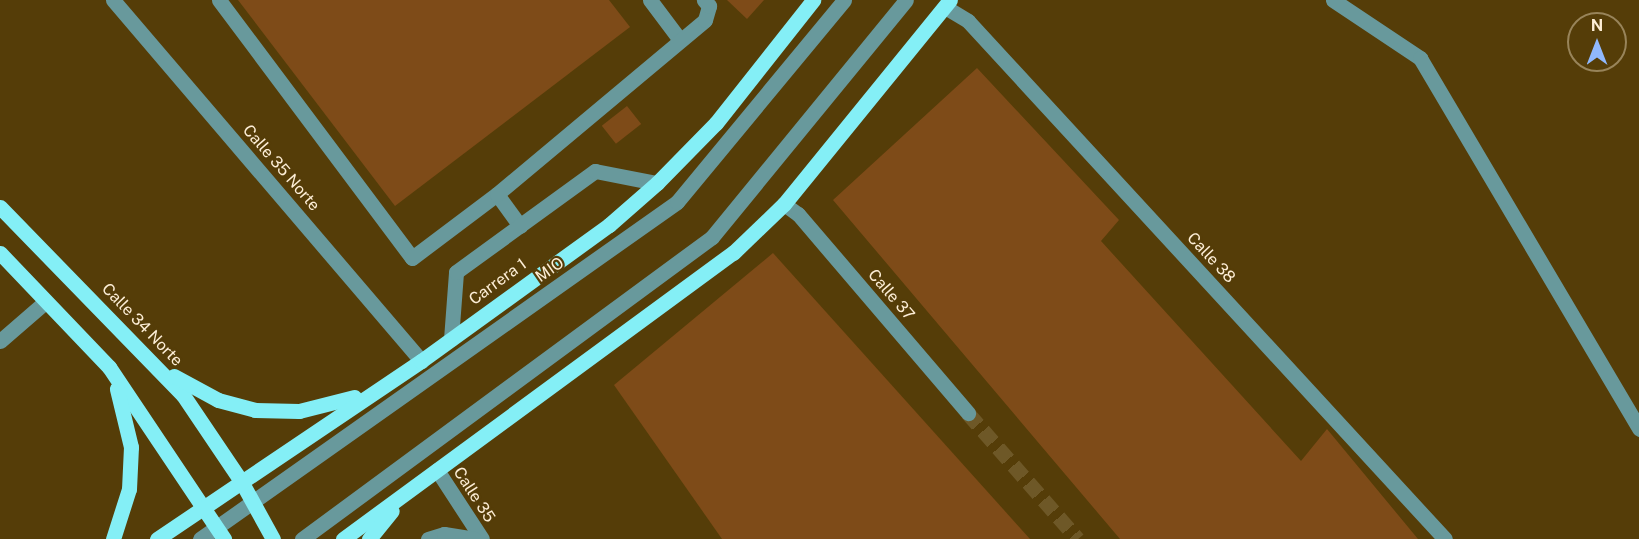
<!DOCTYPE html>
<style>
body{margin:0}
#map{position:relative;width:1639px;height:539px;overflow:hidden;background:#553d08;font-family:"Public Sans",sans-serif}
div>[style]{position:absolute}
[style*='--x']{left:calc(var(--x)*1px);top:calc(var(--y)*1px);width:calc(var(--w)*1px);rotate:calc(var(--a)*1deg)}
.building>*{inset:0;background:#7e4b18;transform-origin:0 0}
.minor-tunnel>*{height:15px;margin-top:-7.5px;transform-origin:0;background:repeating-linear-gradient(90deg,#6e5827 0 15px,transparent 0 23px)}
.minor>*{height:15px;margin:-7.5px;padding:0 7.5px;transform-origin:7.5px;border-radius:7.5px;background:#68999c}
.major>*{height:15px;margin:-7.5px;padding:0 7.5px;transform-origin:7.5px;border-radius:7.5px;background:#84eff6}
span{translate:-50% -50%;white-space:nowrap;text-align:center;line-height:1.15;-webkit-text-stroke:4.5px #553d08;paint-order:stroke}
.street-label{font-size:16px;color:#fdeed6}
.north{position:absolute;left:1567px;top:12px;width:60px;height:60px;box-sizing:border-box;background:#553d08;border:2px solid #98845a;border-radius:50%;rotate:0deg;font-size:16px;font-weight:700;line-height:24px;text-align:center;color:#fdeed6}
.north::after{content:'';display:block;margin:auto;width:21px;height:27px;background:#90b8fd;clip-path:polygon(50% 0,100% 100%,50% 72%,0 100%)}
</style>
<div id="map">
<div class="building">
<div style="clip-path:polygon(238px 0,609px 0,630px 27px,395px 206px)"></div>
<div style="clip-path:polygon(727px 0,764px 0,747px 19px)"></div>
<div style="clip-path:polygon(977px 68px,1119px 220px,1101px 241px,1301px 461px,1327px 429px,1418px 539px,1120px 539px,833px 200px)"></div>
<div style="left:627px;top:106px;width:23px;height:32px;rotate:52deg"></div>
<div style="clip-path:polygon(773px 253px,1030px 539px,722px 539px,614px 385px)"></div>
</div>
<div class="minor-tunnel">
<div style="--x:968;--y:413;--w:167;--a:48.9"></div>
</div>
<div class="minor">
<div style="--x:113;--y:0;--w:475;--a:49.5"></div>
<div style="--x:219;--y:0;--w:322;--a:53.2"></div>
<div style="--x:412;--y:258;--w:106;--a:-37"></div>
<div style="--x:650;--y:0;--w:50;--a:53.1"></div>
<div style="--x:1333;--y:0;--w:105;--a:33.7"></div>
<div style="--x:1420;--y:58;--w:431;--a:59.4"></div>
<div style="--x:945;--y:7;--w:27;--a:31"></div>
<div style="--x:968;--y:21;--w:704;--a:47.36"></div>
<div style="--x:784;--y:204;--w:17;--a:36"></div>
<div style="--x:798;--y:214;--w:262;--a:49.5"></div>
<div style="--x:520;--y:226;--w:39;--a:-126"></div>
<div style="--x:497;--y:194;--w:271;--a:-39.9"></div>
<div style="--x:705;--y:20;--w:15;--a:-74"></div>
<div style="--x:709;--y:6;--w:8;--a:-130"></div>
<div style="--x:451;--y:339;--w:67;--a:-85.7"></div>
<div style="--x:456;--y:272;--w:172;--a:-36"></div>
<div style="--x:595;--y:171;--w:63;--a:11"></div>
<div style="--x:0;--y:341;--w:60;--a:-40.9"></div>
<div style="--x:437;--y:470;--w:82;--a:56.9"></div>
<div style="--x:200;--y:539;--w:584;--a:-35.24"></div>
<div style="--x:677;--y:202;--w:262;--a:-50.4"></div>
<div style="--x:302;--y:539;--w:509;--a:-36.37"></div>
<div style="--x:712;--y:237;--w:306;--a:-50.7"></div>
<div style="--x:428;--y:539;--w:17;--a:-17"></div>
<div style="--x:444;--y:534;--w:30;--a:9"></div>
</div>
<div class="major">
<div style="--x:0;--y:207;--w:262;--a:45.8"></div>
<div style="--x:183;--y:395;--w:104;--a:56"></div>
<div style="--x:241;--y:481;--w:66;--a:61.1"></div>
<div style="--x:0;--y:253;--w:158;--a:46.3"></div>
<div style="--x:109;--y:367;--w:207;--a:56.2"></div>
<div style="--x:174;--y:376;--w:50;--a:28.6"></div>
<div style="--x:218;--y:400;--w:38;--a:15"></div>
<div style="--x:255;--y:410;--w:44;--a:1.3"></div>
<div style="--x:299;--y:411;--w:57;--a:-14.3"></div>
<div style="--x:113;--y:539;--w:52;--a:-72.3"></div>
<div style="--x:129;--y:489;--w:42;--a:-87.3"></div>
<div style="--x:131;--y:447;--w:60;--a:-103.6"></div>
<div style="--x:157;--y:539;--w:318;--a:-34"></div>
<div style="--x:421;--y:361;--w:232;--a:-35.9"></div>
<div style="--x:609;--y:225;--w:64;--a:-41.2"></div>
<div style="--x:657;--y:183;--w:84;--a:-45.5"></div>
<div style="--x:716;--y:123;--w:157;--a:-51.7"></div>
<div style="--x:343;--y:539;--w:484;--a:-36.3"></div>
<div style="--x:733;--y:253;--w:71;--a:-43.9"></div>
<div style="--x:784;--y:204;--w:263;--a:-50.9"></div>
<div style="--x:369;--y:539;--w:36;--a:-51"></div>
</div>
<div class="street-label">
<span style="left:281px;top:168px;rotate:49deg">Calle 35 Norte</span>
<span style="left:1211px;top:258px;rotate:47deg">Calle 38</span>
<span style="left:550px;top:270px;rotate:-35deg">MIO</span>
<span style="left:498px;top:282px;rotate:-36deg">Carrera 1</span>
<span style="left:891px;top:295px;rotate:49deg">Calle 37</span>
<span style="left:142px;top:325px;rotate:46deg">Calle 34 Norte</span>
<span style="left:474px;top:495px;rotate:57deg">Calle 35</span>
</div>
<div class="north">N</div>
</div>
